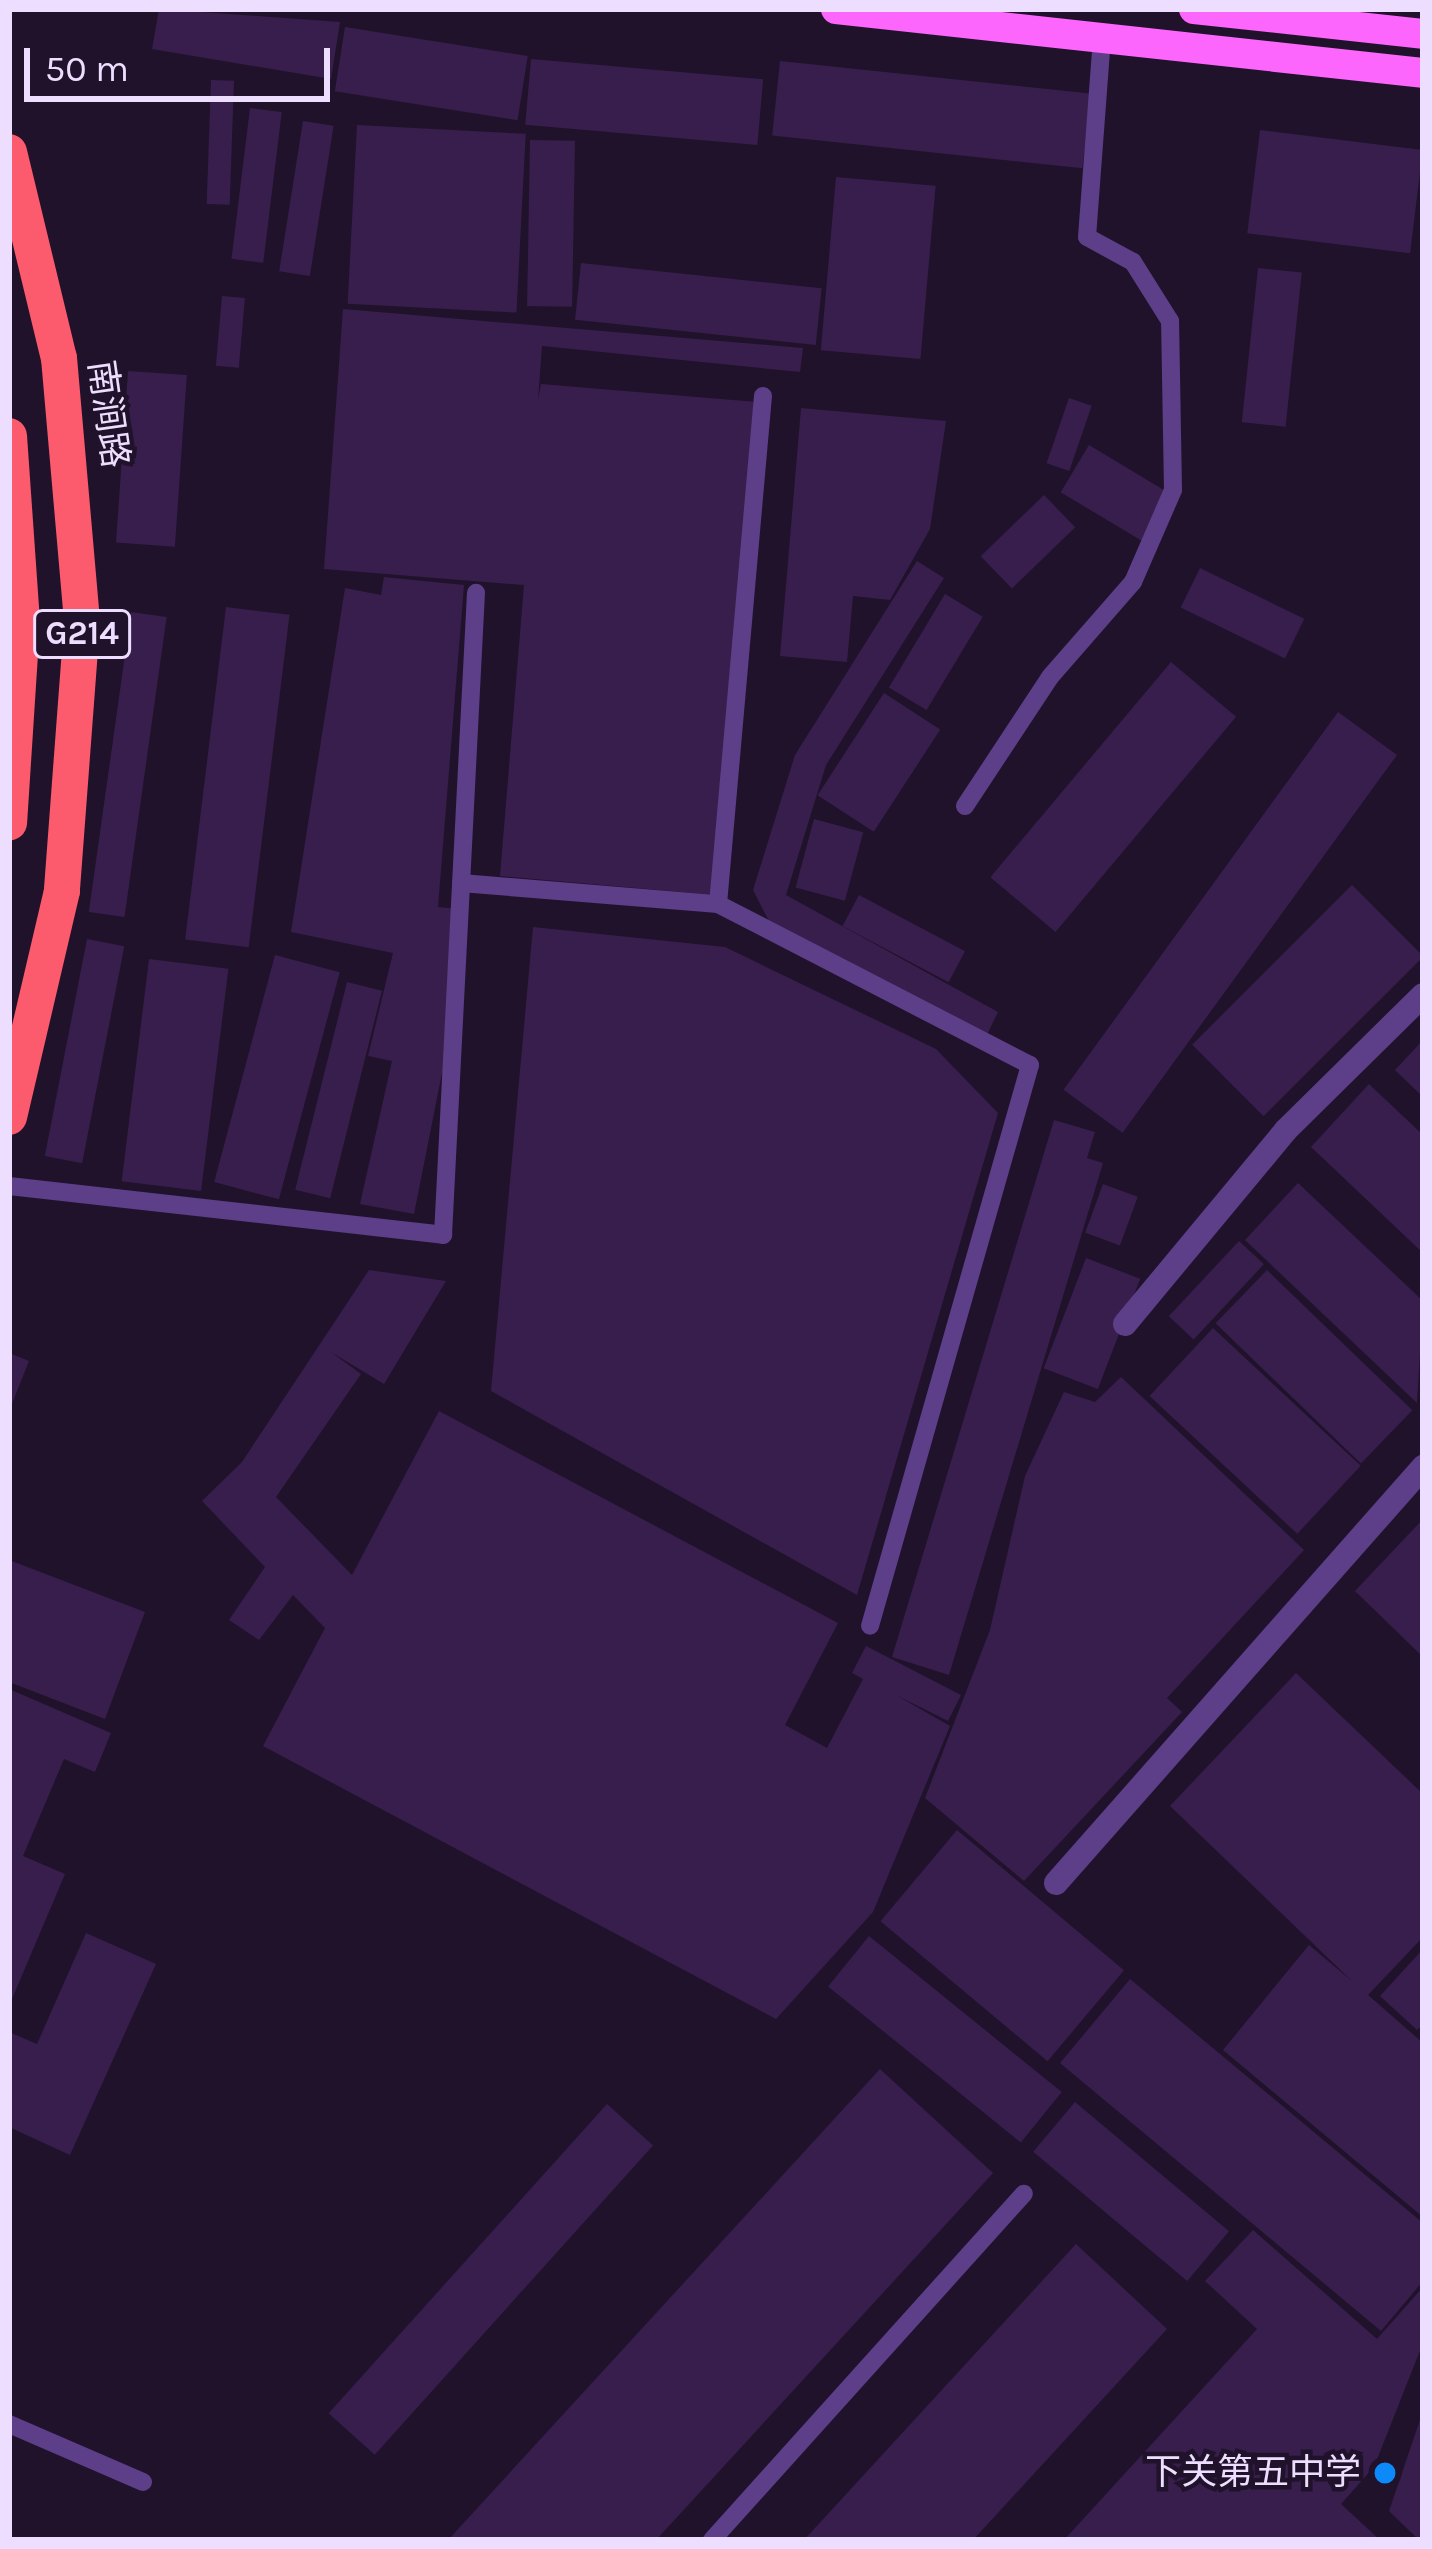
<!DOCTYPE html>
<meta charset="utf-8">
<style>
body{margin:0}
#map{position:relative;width:1432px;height:2549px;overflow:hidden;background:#20122b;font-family:Karla,"Noto Sans SC",sans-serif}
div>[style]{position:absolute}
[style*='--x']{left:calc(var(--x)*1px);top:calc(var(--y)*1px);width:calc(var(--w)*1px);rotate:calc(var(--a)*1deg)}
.building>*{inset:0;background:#381e4c;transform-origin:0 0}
.lane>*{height:18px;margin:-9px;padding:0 9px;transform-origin:9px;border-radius:9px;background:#5d3e89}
.street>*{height:24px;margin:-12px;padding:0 12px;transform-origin:12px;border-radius:12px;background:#5d3e89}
.primary>*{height:30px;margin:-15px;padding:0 15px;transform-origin:15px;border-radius:15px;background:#fc66fc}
.highway>*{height:36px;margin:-18px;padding:0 18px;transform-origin:18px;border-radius:18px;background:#fb5b6c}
.dots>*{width:33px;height:33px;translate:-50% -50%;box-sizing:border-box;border:6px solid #20122b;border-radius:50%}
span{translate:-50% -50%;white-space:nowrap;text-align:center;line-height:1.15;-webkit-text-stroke:9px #20122b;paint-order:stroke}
.shield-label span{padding:3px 9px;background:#20122b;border:3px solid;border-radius:9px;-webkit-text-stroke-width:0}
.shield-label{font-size:33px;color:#edddfe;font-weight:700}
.street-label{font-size:36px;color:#edddfe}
.poi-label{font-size:36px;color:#edddfe}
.right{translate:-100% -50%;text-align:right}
.frame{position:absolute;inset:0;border:12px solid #edddfe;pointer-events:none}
.scale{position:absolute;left:24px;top:48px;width:306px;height:54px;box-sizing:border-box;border:6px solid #edddfe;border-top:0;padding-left:15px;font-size:36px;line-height:42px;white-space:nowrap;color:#edddfe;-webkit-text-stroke:9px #20122b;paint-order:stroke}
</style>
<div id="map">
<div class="building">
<div style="clip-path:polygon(159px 9px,340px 22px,331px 79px,152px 49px)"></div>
<div style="left:345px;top:27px;width:185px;height:65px;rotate:9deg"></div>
<div style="left:531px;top:59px;width:233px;height:66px;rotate:5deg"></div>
<div style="left:780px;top:61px;width:312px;height:75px;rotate:6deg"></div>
<div style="left:211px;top:80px;width:23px;height:124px;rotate:2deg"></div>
<div style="left:250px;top:108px;width:32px;height:152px;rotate:7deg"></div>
<div style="left:303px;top:121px;width:31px;height:152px;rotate:9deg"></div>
<div style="left:357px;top:125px;width:169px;height:179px;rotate:3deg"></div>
<div style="left:1260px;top:130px;width:164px;height:104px;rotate:7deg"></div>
<div style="left:530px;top:140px;width:45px;height:166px;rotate:1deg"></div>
<div style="left:836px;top:177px;width:100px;height:174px;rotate:5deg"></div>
<div style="left:581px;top:263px;width:242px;height:57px;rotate:6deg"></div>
<div style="left:1258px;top:268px;width:44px;height:155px;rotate:6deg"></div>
<div style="left:222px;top:296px;width:23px;height:70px;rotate:5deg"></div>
<div style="clip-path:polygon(343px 309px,803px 348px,800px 372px,542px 346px,538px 400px,541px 384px,757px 402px,716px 895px,500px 876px,524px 585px,324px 569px)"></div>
<div style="left:128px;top:371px;width:59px;height:172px;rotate:4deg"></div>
<div style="left:1069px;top:398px;width:24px;height:69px;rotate:19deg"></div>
<div style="clip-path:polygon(801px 408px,946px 421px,930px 529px,890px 600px,853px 596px,847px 662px,780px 656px)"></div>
<div style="left:1089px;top:445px;width:96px;height:55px;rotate:31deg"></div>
<div style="left:1044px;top:495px;width:45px;height:88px;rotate:46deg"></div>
<div style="clip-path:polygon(917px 561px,944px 578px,826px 765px,786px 895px,998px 1012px,985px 1039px,773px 929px,753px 890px,795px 755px)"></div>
<div style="left:1200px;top:568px;width:116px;height:44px;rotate:26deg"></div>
<div style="clip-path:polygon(384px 577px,464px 585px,438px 907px,467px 910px,452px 1074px,442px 1073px,414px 1214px,360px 1204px,392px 1061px,368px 1056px,393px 953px,291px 932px,345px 588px,381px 595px)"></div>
<div style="left:945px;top:594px;width:44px;height:109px;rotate:31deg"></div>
<div style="left:226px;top:607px;width:64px;height:335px;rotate:7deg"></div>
<div style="left:131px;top:612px;width:36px;height:303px;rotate:8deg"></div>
<div style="left:1171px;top:662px;width:85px;height:281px;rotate:40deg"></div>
<div style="left:884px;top:693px;width:67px;height:122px;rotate:33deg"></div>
<div style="left:1338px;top:712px;width:73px;height:467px;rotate:36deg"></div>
<div style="left:814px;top:819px;width:51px;height:71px;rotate:15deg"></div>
<div style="left:1352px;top:885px;width:101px;height:226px;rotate:45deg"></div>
<div style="left:859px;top:895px;width:120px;height:35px;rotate:28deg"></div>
<div style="clip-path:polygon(533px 927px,725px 947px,936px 1049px,998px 1113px,857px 1595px,491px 1391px)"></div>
<div style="left:87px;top:939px;width:38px;height:221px;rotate:11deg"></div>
<div style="left:275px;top:955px;width:67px;height:235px;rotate:15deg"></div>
<div style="left:149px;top:959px;width:80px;height:224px;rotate:7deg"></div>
<div style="left:347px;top:982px;width:36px;height:214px;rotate:14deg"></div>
<div style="clip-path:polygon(1423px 1040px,1423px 1097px,1395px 1070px)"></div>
<div style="clip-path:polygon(1369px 1084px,1423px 1135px,1423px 1253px,1311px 1147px)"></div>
<div style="clip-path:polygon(1054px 1120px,1095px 1132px,1087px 1158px,1103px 1163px,949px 1675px,892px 1657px)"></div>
<div style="clip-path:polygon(1298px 1183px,1423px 1301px,1417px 1403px,1245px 1240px)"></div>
<div style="left:1103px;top:1184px;width:37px;height:52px;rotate:20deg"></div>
<div style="left:1239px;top:1241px;width:34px;height:103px;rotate:43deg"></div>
<div style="left:1086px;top:1258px;width:58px;height:118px;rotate:21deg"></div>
<div style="clip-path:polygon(369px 1270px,446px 1281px,384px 1384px,331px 1352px,361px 1374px,276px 1497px,352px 1575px,439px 1411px,838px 1623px,785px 1725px,827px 1748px,863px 1679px,852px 1673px,866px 1646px,961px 1695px,948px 1721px,896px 1695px,950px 1726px,873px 1912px,776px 2019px,263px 1746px,325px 1628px,293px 1595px,259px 1640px,229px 1620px,265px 1567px,202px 1501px,242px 1462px)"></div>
<div style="left:1267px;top:1270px;width:202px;height:74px;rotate:44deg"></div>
<div style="left:1213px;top:1328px;width:202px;height:93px;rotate:43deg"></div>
<div style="clip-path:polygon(9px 1353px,29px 1361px,9px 1411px)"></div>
<div style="clip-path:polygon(1121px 1377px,1304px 1550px,1167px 1698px,1182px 1712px,1024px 1881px,925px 1798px,990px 1630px,1025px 1476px,1064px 1392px,1095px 1402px)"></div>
<div style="clip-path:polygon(1423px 1519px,1423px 1657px,1355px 1591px)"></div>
<div style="clip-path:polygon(9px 1560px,145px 1612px,105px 1719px,9px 1682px)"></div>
<div style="clip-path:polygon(1296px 1673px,1423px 1794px,1423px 1937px,1368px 1995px,1423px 2043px,1423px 2217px,1223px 2050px,1309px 1945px,1353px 1982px,1170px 1806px)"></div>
<div style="clip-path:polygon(9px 1689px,111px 1733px,95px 1772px,64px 1759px,23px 1856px,65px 1874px,9px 2006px)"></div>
<div style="left:957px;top:1830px;width:218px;height:119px;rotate:40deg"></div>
<div style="clip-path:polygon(86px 1933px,156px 1964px,70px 2155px,9px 2127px,9px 2032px,37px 2044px)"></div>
<div style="left:869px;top:1936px;width:248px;height:65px;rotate:39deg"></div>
<div style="clip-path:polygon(1423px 1949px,1423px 2024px,1417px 2030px,1380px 1996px)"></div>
<div style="clip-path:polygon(1130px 1979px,1423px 2223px,1423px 2281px,1381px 2331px,1060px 2063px)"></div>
<div style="clip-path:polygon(880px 2069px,993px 2173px,656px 2540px,448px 2540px)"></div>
<div style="left:1075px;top:2102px;width:201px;height:65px;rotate:40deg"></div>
<div style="left:607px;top:2104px;width:62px;height:416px;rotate:42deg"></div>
<div style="clip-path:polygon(1253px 2230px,1377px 2339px,1423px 2287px,1423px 2343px,1374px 2467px,1341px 2504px,1380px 2540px,1064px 2540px,1257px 2329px,1205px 2281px)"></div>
<div style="clip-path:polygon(1076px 2244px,1167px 2329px,973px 2540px,804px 2540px)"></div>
<div style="clip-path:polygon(1422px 2414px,1423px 2540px,1419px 2540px,1389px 2511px)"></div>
</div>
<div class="lane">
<div style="--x:965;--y:806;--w:154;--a:-56.6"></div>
<div style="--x:1050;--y:677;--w:126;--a:-48.9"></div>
<div style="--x:1133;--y:582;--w:100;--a:-66.5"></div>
<div style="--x:1173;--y:490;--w:169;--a:-91"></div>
<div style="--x:1170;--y:321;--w:70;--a:-122.1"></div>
<div style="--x:1133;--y:262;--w:52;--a:-151.5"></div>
<div style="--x:1087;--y:237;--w:200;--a:-85.7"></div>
<div style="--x:461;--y:883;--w:258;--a:4.7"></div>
<div style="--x:718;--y:904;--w:351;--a:27.3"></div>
<div style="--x:1030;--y:1065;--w:583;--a:105.92"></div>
<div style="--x:718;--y:904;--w:510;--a:-84.94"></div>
<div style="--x:9;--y:1186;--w:437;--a:6.4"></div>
<div style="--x:443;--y:1235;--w:643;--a:-87.06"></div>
<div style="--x:9;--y:2424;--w:146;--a:23.4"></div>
<div style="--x:712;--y:2540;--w:466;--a:-48"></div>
</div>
<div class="street">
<div style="--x:1125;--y:1324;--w:252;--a:-50.3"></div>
<div style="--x:1286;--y:1130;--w:192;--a:-44.6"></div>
<div style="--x:1056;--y:1883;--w:555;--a:-48.58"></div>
</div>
<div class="primary">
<div style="--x:836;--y:9;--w:590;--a:6.22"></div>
<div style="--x:1194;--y:9;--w:230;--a:6.2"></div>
</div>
<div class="highway">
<div style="--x:9;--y:152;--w:212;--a:76.4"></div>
<div style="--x:59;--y:358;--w:266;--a:85"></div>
<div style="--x:82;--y:623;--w:269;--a:94.3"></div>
<div style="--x:62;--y:891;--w:232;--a:103.2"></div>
<div style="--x:9;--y:436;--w:187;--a:86"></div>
<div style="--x:22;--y:623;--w:200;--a:93.7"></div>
</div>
<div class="dots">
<div style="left:1385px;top:2473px;background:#0d8afa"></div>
</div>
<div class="shield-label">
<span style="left:82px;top:634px">G214</span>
</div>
<div class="street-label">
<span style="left:108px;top:414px;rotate:82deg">南涧路</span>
</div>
<div class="poi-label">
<span class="right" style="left:1361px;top:2473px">下关第五中学</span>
</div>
<div class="frame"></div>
<div class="scale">50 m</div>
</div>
